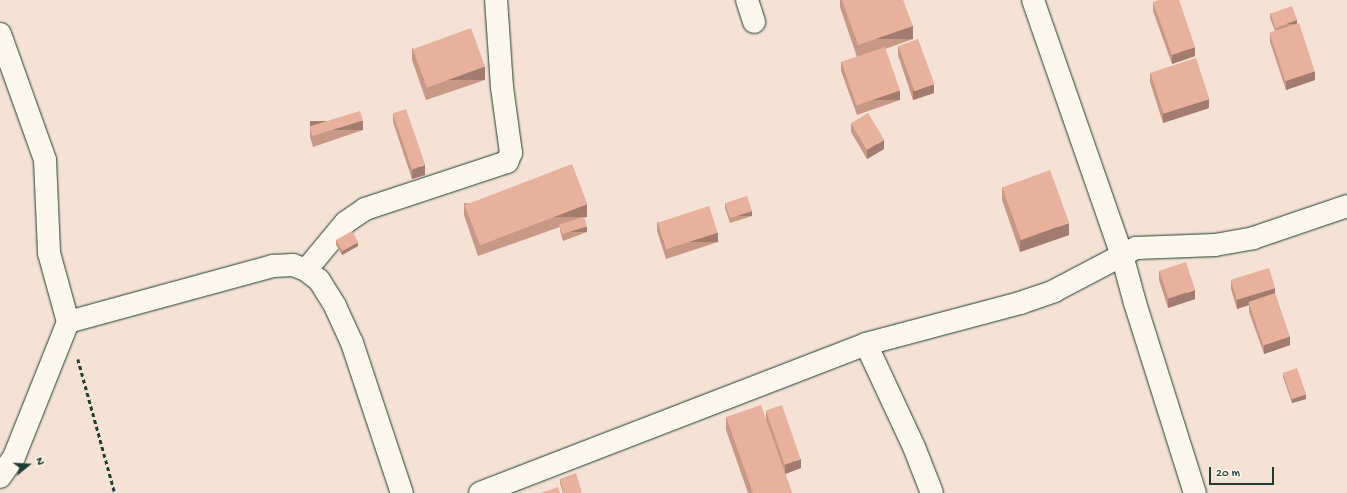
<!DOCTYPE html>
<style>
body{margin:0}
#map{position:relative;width:1347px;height:493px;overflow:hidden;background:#f5e2d4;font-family:"Gochi Hand",sans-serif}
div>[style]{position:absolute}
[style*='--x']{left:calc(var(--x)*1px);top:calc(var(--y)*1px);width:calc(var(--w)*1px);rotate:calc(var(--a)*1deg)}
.path>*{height:2.5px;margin-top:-1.25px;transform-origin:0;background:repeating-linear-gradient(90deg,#1f3d34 0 4px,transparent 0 7px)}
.roads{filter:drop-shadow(0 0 1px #1f3d34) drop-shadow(0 0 1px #1f3d34)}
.minor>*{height:22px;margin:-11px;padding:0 11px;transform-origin:11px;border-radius:11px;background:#fbf7ec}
.wall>*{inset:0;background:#c89887}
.shaded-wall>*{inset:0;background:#a27c6e;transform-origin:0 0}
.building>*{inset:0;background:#e8b19d;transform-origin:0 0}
span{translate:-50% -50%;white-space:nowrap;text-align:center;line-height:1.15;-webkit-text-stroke:3px #fbf7ec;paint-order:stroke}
.north{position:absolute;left:8px;top:445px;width:40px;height:40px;-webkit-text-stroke:3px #fbf7ec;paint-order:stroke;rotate:72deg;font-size:11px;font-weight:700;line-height:16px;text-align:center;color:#1f3d34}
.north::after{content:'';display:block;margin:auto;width:14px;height:18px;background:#1f3d34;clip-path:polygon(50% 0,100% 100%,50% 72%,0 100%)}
.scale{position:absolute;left:1209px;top:467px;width:65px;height:18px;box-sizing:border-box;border:2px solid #1f3d34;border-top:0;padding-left:5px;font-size:12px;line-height:14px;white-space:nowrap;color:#1f3d34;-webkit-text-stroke:3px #fbf7ec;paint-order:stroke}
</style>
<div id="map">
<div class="path">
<div style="--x:78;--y:359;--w:139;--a:74.6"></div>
</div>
<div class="roads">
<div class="minor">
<div style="--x:747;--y:0;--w:23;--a:72"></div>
<div style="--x:1033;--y:0;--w:270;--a:70.8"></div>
<div style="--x:1122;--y:255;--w:50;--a:74.8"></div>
<div style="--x:1135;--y:303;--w:199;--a:72.5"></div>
<div style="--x:0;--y:34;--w:134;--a:70.3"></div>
<div style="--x:45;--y:160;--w:93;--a:87.5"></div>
<div style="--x:49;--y:253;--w:72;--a:74.6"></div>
<div style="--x:68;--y:322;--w:145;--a:111.8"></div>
<div style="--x:14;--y:457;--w:24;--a:125"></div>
<div style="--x:306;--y:270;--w:62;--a:-50.2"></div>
<div style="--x:346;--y:222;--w:23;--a:-34"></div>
<div style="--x:365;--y:209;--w:150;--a:-18.3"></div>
<div style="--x:507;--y:162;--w:10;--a:-66"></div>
<div style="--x:511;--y:153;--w:67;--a:-97.8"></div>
<div style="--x:502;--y:87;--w:87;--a:-93.9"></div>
<div style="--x:68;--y:322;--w:213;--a:-15.3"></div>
<div style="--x:273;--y:266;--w:20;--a:-3"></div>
<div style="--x:293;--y:265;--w:14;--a:21"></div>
<div style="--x:306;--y:270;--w:16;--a:38"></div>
<div style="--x:319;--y:280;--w:31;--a:58"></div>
<div style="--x:335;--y:306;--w:41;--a:65.3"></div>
<div style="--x:352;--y:343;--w:158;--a:71.6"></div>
<div style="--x:866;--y:344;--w:114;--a:65"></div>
<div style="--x:914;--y:447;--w:49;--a:68.6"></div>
<div style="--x:480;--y:493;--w:414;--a:-21.1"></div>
<div style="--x:866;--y:344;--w:159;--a:-14.9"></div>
<div style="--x:1020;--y:303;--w:36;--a:-19"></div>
<div style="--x:1054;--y:291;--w:93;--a:-27.7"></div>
<div style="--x:1136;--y:248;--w:79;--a:-2.2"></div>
<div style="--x:1215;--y:245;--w:39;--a:-10"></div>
<div style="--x:1253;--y:238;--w:99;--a:-18.8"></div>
</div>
</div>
<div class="wall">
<div style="clip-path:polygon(840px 0,903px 0,913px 39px,885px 49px,900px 100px,857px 115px,841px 71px,841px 62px,857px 57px,840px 7px)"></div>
<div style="clip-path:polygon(1153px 2px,1195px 56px,1172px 64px,1153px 11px)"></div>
<div style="clip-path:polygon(1270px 13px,1297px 24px,1315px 80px,1286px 90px,1270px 42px,1270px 33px,1275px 31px,1270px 18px)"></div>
<div style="clip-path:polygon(898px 46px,934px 93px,913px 100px,898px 55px)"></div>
<div style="clip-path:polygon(412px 48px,485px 80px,426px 100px,412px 60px)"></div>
<div style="clip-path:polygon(1150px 73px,1209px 108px,1163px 123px,1150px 82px)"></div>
<div style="clip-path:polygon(393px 113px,425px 175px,412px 179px,393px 122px)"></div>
<div style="clip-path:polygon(851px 123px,884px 149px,867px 159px,851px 132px)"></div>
<div style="clip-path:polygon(310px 128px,363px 130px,313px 147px,310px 137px)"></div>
<div style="clip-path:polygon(1002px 187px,1069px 235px,1020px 252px,1002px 200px)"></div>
<div style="clip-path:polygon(464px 203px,587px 217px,584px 218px,587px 232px,563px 241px,560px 231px,560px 227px,478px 256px,464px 215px)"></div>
<div style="clip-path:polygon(725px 203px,752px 216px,730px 223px,725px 208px)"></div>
<div style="clip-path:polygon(657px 222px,718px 242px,666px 259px,657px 231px)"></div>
<div style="clip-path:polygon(336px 240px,358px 246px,342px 255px,336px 245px)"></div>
<div style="clip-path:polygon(1159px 271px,1195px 299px,1168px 308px,1159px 280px)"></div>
<div style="clip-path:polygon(1231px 280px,1275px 295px,1290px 345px,1264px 354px,1249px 312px,1249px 305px,1237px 309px,1231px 289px)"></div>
<div style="clip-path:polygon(1283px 372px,1306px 399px,1292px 403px,1283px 377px)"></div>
<div style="clip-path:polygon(766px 411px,801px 468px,785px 474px,792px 493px,748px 493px,726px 430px,726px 417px,766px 420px)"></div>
<div style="clip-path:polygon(560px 479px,582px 493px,563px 493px,560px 483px)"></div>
</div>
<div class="shaded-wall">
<div style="left:1297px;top:20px;width:4px;height:23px;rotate:90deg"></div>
<div style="left:913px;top:26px;width:13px;height:58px;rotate:90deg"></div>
<div style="clip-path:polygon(1195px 47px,1195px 56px,1172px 64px,1172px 55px)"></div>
<div style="left:485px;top:67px;width:13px;height:62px;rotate:90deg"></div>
<div style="clip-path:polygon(1315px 71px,1315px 80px,1286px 90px,1286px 81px)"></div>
<div style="clip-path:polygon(934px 84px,934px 93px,913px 100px,913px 91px)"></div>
<div style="left:900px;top:91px;width:9px;height:46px;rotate:90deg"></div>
<div style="clip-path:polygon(1209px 99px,1209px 108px,1163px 123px,1163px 113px)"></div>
<div style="left:363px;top:121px;width:9px;height:53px;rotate:90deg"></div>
<div style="clip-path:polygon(884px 140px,884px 149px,867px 159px,867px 150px)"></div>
<div style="clip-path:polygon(425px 165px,425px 175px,412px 179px,412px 170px)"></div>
<div style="left:587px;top:204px;width:13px;height:116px;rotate:90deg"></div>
<div style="left:752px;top:211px;width:5px;height:23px;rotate:90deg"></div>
<div style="clip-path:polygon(1069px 223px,1069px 235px,1020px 252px,1020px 240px)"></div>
<div style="left:587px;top:227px;width:5px;height:26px;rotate:90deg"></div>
<div style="left:718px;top:233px;width:9px;height:55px;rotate:90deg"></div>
<div style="clip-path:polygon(358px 242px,358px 246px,342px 255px,342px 251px)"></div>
<div style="clip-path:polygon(1275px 288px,1275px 297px,1249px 302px,1249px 305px,1237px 309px,1237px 300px)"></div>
<div style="clip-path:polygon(1195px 290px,1195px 299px,1168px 308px,1168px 299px)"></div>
<div style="clip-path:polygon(1290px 336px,1290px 345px,1264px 354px,1264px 345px)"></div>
<div style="clip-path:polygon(1306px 394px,1306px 399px,1292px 403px,1292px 398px)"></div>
<div style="clip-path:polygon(801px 459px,801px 468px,785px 474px,785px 465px)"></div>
</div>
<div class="building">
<div style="clip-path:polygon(842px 0,903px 0,913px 26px,858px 45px)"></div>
<div style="clip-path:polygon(1159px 0,1179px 0,1195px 47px,1172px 55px,1153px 2px)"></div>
<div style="left:1292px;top:6px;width:15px;height:23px;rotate:70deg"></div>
<div style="left:1299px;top:23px;width:51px;height:31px;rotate:72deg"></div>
<div style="left:471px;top:28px;width:41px;height:62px;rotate:70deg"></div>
<div style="left:918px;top:39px;width:48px;height:21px;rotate:70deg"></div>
<div style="left:885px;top:47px;width:46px;height:46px;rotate:71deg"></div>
<div style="left:1196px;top:58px;width:43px;height:48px;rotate:72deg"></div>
<div style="left:406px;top:109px;width:59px;height:14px;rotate:71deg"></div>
<div style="left:360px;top:111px;width:10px;height:53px;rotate:73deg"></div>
<div style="left:868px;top:113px;width:31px;height:20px;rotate:59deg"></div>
<div style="left:572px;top:164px;width:43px;height:115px;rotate:69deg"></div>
<div style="left:1050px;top:170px;width:56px;height:51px;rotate:70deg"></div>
<div style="left:747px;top:196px;width:16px;height:23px;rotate:72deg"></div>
<div style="left:709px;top:206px;width:28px;height:54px;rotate:72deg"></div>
<div style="left:584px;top:217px;width:10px;height:26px;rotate:73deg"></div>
<div style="left:352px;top:231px;width:13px;height:18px;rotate:61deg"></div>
<div style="left:1186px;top:262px;width:29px;height:28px;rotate:72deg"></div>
<div style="left:1269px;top:268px;width:21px;height:40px;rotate:73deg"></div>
<div style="left:1275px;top:293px;width:46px;height:28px;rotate:71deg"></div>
<div style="left:1297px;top:368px;width:28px;height:15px;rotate:71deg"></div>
<div style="clip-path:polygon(761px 405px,792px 493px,753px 493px,726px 417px)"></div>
<div style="left:782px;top:405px;width:57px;height:17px;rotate:71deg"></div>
<div style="clip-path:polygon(576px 473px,582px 493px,564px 493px,560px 479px)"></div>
<div style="clip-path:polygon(558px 487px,560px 493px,541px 493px)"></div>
</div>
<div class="north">N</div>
<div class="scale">20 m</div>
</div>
